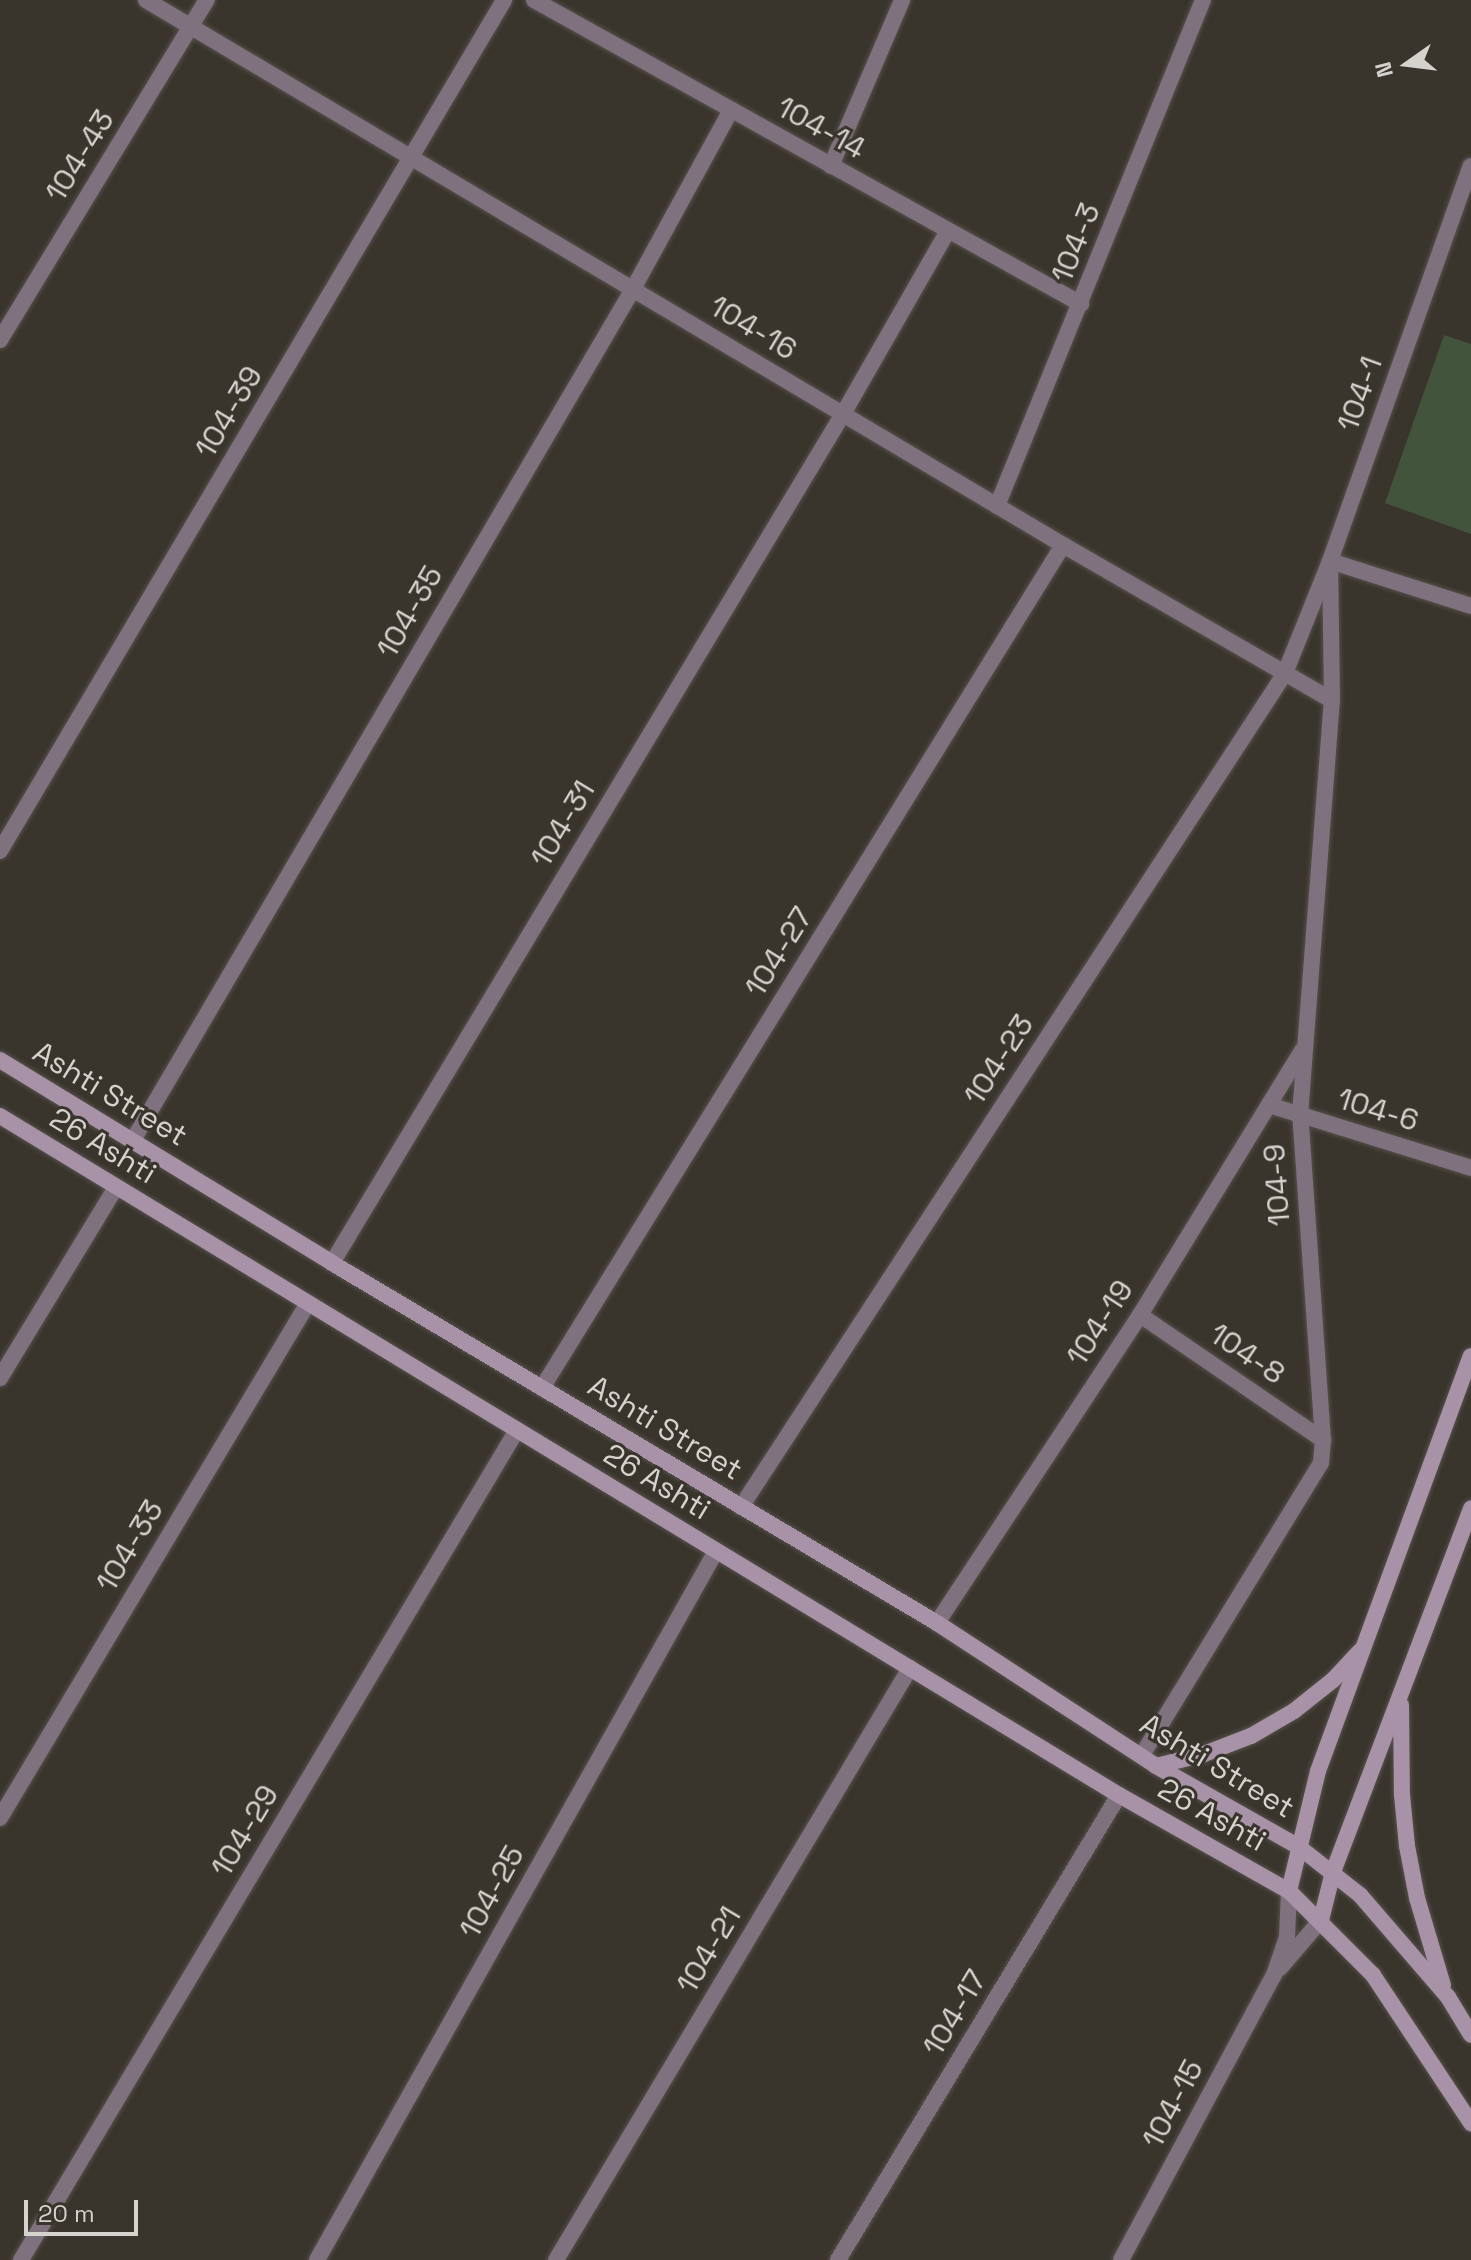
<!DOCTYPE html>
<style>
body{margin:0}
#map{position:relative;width:1471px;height:2260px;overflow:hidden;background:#39352d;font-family:"Space Grotesk",sans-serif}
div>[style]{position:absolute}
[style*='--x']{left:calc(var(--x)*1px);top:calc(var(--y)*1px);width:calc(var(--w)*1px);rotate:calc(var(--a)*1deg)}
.green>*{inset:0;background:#43543d}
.roads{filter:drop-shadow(0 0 2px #55514a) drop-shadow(0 0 2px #55514a)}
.minor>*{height:16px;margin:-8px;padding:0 8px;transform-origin:8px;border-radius:8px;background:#7f717e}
.secondary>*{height:16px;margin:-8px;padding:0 8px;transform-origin:8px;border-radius:8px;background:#a892a7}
span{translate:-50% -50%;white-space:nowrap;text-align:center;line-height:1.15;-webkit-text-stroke:6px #39352d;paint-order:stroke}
.street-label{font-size:30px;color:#d5d3ce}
.north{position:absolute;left:1367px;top:24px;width:80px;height:80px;-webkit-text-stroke:6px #39352d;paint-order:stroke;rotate:256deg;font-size:22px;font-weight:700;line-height:32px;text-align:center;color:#d5d3ce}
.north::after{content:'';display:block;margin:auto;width:28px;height:36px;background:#d5d3ce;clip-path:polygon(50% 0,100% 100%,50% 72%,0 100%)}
.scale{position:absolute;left:24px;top:2200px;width:114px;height:36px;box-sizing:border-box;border:4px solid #d5d3ce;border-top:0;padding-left:10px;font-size:24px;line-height:28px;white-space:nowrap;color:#d5d3ce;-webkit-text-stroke:6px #39352d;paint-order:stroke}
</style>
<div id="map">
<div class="green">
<div style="clip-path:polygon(1444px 335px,1471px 344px,1471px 534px,1385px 503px)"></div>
</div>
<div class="roads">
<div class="minor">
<div style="--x:146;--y:0;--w:1067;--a:30.72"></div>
<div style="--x:1063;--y:545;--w:310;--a:30"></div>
<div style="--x:534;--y:0;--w:626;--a:29.06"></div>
<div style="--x:831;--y:166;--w:181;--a:-66.8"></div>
<div style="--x:0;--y:340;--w:398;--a:-58.7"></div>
<div style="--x:997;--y:506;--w:546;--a:-67.85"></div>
<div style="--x:0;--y:851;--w:989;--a:-59.36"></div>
<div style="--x:1269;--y:1105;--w:212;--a:17.3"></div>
<div style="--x:133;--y:1140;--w:987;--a:-59.56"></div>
<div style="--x:633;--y:289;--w:204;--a:-61.3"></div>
<div style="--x:332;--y:1263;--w:991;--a:-58.96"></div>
<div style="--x:843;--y:414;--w:211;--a:-60.2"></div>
<div style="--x:1140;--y:1315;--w:222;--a:34.3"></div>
<div style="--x:0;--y:1378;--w:223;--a:-58.7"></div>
<div style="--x:542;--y:1388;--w:991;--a:-58.28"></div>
<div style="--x:741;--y:1507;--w:996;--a:-56.88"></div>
<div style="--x:1285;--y:673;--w:121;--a:-68.1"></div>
<div style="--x:1330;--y:561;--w:419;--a:-70.4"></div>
<div style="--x:937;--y:1623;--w:369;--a:-56.6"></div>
<div style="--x:1140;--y:1315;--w:310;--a:-58.5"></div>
<div style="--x:1142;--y:1755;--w:342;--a:-58.5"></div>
<div style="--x:1321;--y:1463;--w:23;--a:-85"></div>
<div style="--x:1323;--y:1440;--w:326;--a:-94"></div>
<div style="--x:1300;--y:1115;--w:416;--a:-85.6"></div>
<div style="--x:1332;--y:700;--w:139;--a:-90.8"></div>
<div style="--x:1330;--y:561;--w:148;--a:17.7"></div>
<div style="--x:0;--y:1818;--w:600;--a:-59.12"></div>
<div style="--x:1280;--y:1968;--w:63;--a:-49.5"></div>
<div style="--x:21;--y:2260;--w:967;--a:-59.14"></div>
<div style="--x:317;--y:2260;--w:814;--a:-60.63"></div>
<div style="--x:556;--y:2260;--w:690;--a:-59.12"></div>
<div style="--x:838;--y:2260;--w:543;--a:-58.86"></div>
<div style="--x:1121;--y:2260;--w:323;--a:-61.8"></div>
<div style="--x:1274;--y:1975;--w:40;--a:-71.1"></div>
<div style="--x:1287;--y:1937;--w:46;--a:-87.5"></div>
</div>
<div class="secondary">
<div style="--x:0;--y:1060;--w:389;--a:31.4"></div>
<div style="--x:332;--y:1263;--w:704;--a:30.75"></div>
<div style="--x:937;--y:1623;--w:262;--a:33.1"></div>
<div style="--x:1156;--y:1766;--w:164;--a:29.5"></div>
<div style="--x:1299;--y:1847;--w:78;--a:38.2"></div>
<div style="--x:1360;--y:1895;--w:135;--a:49.2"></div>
<div style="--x:1448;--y:1997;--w:44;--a:58.8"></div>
<div style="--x:0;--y:1116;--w:1309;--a:31.25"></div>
<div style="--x:1119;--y:1795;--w:195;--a:29.5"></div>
<div style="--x:1289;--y:1891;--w:119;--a:45"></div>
<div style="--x:1373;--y:1975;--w:178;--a:56.5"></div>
<div style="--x:1401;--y:1705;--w:90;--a:89.4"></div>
<div style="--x:1402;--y:1795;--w:51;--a:84.4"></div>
<div style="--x:1407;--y:1846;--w:53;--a:79.1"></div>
<div style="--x:1417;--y:1898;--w:91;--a:73.4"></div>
<div style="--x:1156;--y:1766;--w:49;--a:-14"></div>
<div style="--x:1204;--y:1754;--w:50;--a:-21"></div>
<div style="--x:1251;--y:1736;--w:50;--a:-30.2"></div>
<div style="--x:1294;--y:1711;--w:50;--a:-38.5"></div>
<div style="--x:1333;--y:1680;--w:40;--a:-47"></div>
<div style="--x:1289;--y:1891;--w:123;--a:-76.4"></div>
<div style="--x:1318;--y:1771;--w:442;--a:-69.8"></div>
<div style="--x:1321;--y:1920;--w:49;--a:-76"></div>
<div style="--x:1333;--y:1872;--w:389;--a:-69.2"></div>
</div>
</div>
<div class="street-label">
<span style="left:821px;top:128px;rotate:29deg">104-14</span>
<span style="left:80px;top:156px;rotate:-58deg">104-43</span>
<span style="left:1076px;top:243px;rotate:-68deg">104-3</span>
<span style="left:753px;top:328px;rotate:31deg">104-16</span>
<span style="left:1360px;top:394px;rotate:-70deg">104-1</span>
<span style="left:229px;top:412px;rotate:-59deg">104-39</span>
<span style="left:410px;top:612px;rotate:-60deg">104-35</span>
<span style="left:563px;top:824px;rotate:-59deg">104-31</span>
<span style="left:779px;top:952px;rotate:-58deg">104-27</span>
<span style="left:999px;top:1060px;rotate:-57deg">104-23</span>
<span style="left:110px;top:1094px;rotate:31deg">Ashti Street</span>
<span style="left:1378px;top:1110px;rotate:17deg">104-6</span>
<span style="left:103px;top:1146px;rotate:31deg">26 Ashti</span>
<span style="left:1277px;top:1185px;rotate:-94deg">104-9</span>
<span style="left:1100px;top:1323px;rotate:-57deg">104-19</span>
<span style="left:1247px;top:1354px;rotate:34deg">104-8</span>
<span style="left:665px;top:1428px;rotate:31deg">Ashti Street</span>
<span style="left:657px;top:1482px;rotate:31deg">26 Ashti</span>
<span style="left:130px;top:1546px;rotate:-59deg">104-33</span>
<span style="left:1217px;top:1766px;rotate:31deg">Ashti Street</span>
<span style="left:1212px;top:1815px;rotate:29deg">26 Ashti</span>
<span style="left:245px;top:1831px;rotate:-59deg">104-29</span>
<span style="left:492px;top:1892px;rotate:-61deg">104-25</span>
<span style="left:709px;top:1950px;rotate:-59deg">104-21</span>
<span style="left:955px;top:2013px;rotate:-59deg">104-17</span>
<span style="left:1173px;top:2104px;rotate:-62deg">104-15</span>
</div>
<div class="north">N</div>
<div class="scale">20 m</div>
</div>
